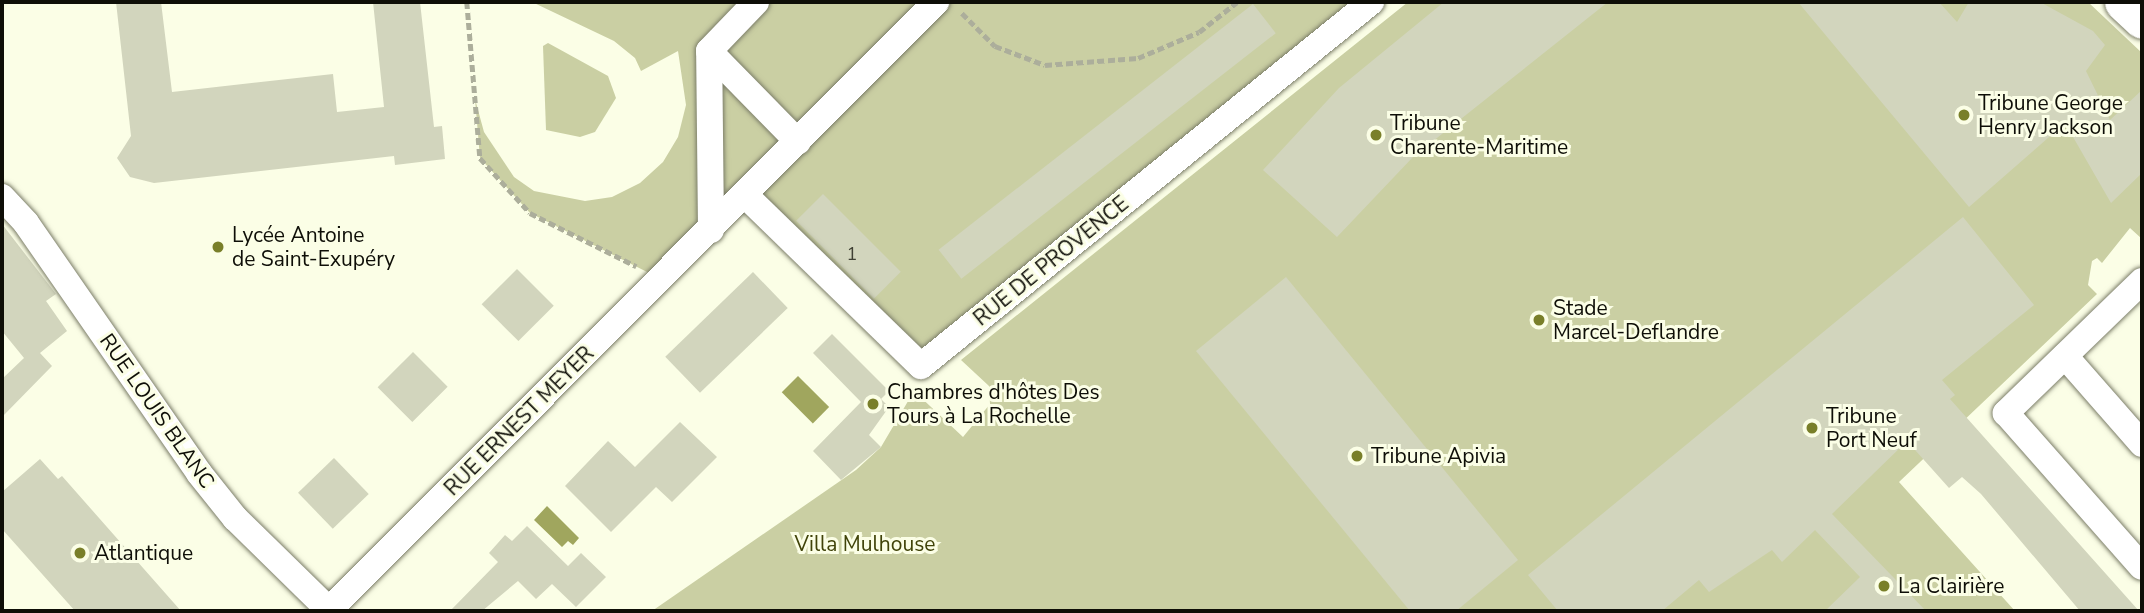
<!DOCTYPE html>
<meta charset="utf-8">
<style>
body{margin:0}
#map{position:relative;width:2144px;height:613px;overflow:hidden;background:#fbfee6;font-family:"Nunito Sans",sans-serif}
div>[style]{position:absolute}
[style*='--x']{left:calc(var(--x)*1px);top:calc(var(--y)*1px);width:calc(var(--w)*1px);rotate:calc(var(--a)*1deg)}
.green>*{inset:0;background:#cacfa3}
.water>*{inset:0;background:#a0a65e;transform-origin:0 0}
.building>*{inset:0;background:#d2d5bd;transform-origin:0 0}
.path>*{height:4.5px;margin-top:-2.25px;transform-origin:0;background:repeating-linear-gradient(90deg,#acae9b 0 7px,transparent 0 10.5px)}
.roads{filter:drop-shadow(0 0 2px #7c7e69) drop-shadow(0 0 2px #7c7e69)}
.street>*{height:26px;margin:-13px;padding:0 13px;transform-origin:13px;border-radius:13px;background:#fff}
.secondary>*{height:37px;margin:-18.5px;padding:0 18.5px;transform-origin:18.5px;border-radius:18.5px;background:#fff}
.dots>*{width:19px;height:19px;translate:-50% -50%;box-sizing:border-box;border:4px solid #fbfee6;border-radius:50%}
span{translate:-50% -50%;white-space:nowrap;text-align:center;line-height:1.15;-webkit-text-stroke:6px #fbfee6;paint-order:stroke}
.number-label{font-size:18px;color:#3f4034}
.number-label span{-webkit-text-stroke-width:0}
.poi-label{font-size:21px;color:#0e0e07}
.left{translate:0 -50%;text-align:left}
.street-label{font-size:21px;color:#0e0e07}
.park-label{font-size:21px;color:#404309}
.frame{position:absolute;inset:0;border:4px solid #0e0e07;pointer-events:none}
</style>
<div id="map">
<div class="green">
<div style="clip-path:polygon(532px 2px,1371px 2px,921px 366px,746px 196px,661px 279px,530px 213px,480px 158px,475px 99px,484px 132px,514px 177px,534px 191px,585px 201px,612px 197px,640px 183px,663px 162px,678px 137px,686px 105px,678px 51px,641px 71px,635px 58px,614px 41px)"></div>
<div style="clip-path:polygon(1408px 2px,2088px 2px,2142px 53px,2142px 239px,2130px 228px,2102px 263px,2097px 258px,2092px 261px,2088px 285px,2097px 294px,1899px 482px,2015px 611px,652px 611px,856px 470px,881px 447px,914px 391px,963px 437px,990px 404px,989px 386px,961px 360px)"></div>
<div style="clip-path:polygon(548px 43px,608px 76px,616px 98px,595px 132px,580px 137px,546px 130px,543px 46px)"></div>
</div>
<div class="water">
<div style="left:798px;top:376px;width:44px;height:23px;rotate:45deg"></div>
<div style="clip-path:polygon(547px 506px,579px 538px,573px 545px,568px 541px,562px 547px,534px 520px)"></div>
</div>
<div class="building">
<div style="clip-path:polygon(116px 2px,161px 2px,172px 92px,333px 74px,337px 112px,384px 107px,373px 2px,420px 2px,434px 127px,442px 126px,445px 159px,395px 165px,394px 156px,154px 183px,130px 177px,117px 158px,131px 136px)"></div>
<div style="clip-path:polygon(1444px 2px,1608px 2px,1413px 157px,1337px 237px,1263px 170px,1339px 88px)"></div>
<div style="clip-path:polygon(1798px 2px,1939px 2px,1957px 22px,1969px 2px,2040px 2px,2093px 31px,2105px 45px,2086px 71px,2110px 120px,2142px 90px,2142px 173px,2111px 203px,2065px 123px,1969px 207px)"></div>
<div style="left:1253px;top:4px;width:37px;height:399px;rotate:52deg"></div>
<div style="left:823px;top:194px;width:110px;height:38px;rotate:45deg"></div>
<div style="clip-path:polygon(1963px 217px,2034px 305px,1942px 380px,1955px 395px,1950px 399px,2139px 611px,2080px 611px,1981px 494px,1962px 477px,1949px 488px,1907px 441px,1832px 514px,1926px 611px,1825px 611px,1860px 577px,1815px 530px,1782px 562px,1772px 550px,1709px 592px,1699px 580px,1662px 611px,1558px 611px,1528px 575px)"></div>
<div style="clip-path:polygon(2px 224px,56px 294px,46px 301px,67px 331px,40px 353px,52px 366px,2px 417px,2px 379px,24px 358px,2px 331px)"></div>
<div style="left:517px;top:269px;width:52px;height:50px;rotate:45deg"></div>
<div style="left:753px;top:272px;width:50px;height:122px;rotate:46deg"></div>
<div style="clip-path:polygon(1286px 277px,1518px 560px,1456px 611px,1410px 611px,1196px 351px)"></div>
<div style="clip-path:polygon(832px 334px,889px 391px,881px 399px,889px 407px,869px 435px,881px 447px,841px 480px,813px 451px,861px 402px,813px 353px)"></div>
<div style="left:413px;top:352px;width:49px;height:50px;rotate:45deg"></div>
<div style="clip-path:polygon(680px 422px,717px 457px,672px 502px,656px 487px,611px 532px,565px 486px,608px 441px,635px 467px)"></div>
<div style="left:334px;top:458px;width:50px;height:50px;rotate:46deg"></div>
<div style="clip-path:polygon(40px 459px,58px 479px,62px 476px,181px 611px,75px 611px,2px 529px,2px 492px)"></div>
<div style="clip-path:polygon(527px 526px,568px 566px,581px 553px,606px 577px,576px 607px,552px 584px,536px 599px,518px 581px,482px 611px,450px 611px,498px 562px,489px 553px,505px 535px,512px 541px)"></div>
</div>
<div class="path">
<div style="--x:467;--y:2;--w:157;--a:85.2"></div>
<div style="--x:480;--y:158;--w:74;--a:47.7"></div>
<div style="--x:530;--y:213;--w:119;--a:26.6"></div>
<div style="--x:962;--y:13;--w:47;--a:45"></div>
<div style="--x:995;--y:46;--w:53;--a:20.8"></div>
<div style="--x:1045;--y:65;--w:93;--a:-4.3"></div>
<div style="--x:1138;--y:58;--w:66;--a:-23.1"></div>
<div style="--x:1199;--y:32;--w:48;--a:-38.3"></div>
</div>
<div class="roads">
<div class="street">
<div style="--x:709;--y:51;--w:127;--a:45.6"></div>
<div style="--x:745;--y:195;--w:245;--a:44.2"></div>
<div style="--x:921;--y:366;--w:579;--a:-38.97"></div>
<div style="--x:2;--y:197;--w:35;--a:47"></div>
<div style="--x:26;--y:223;--w:304;--a:55.3"></div>
<div style="--x:199;--y:473;--w:58;--a:51.3"></div>
<div style="--x:235;--y:518;--w:132;--a:44.4"></div>
<div style="--x:711;--y:230;--w:179;--a:-90.6"></div>
<div style="--x:709;--y:51;--w:68;--a:-46.2"></div>
<div style="--x:2142;--y:281;--w:190;--a:135.9"></div>
<div style="--x:2006;--y:413;--w:205;--a:48.6"></div>
<div style="--x:2065;--y:356;--w:117;--a:48.8"></div>
<div style="--x:328;--y:611;--w:861;--a:-45.05"></div>
</div>
<div class="secondary">
<div style="--x:2123;--y:2;--w:26;--a:43"></div>
</div>
</div>
<div class="dots">
<div style="left:1964px;top:115px;background:#797f29"></div>
<div style="left:1376px;top:135px;background:#797f29"></div>
<div style="left:218px;top:247px;background:#797f29"></div>
<div style="left:1539px;top:320px;background:#797f29"></div>
<div style="left:873px;top:404px;background:#797f29"></div>
<div style="left:1812px;top:428px;background:#797f29"></div>
<div style="left:1357px;top:456px;background:#797f29"></div>
<div style="left:80px;top:553px;background:#797f29"></div>
<div style="left:1884px;top:586px;background:#797f29"></div>
</div>
<div class="number-label">
<span style="left:852px;top:254px">1</span>
</div>
<div class="poi-label">
<span class="left" style="left:1978px;top:115px">Tribune George<br>Henry Jackson</span>
<span class="left" style="left:1390px;top:135px">Tribune<br>Charente-Maritime</span>
<span class="left" style="left:232px;top:247px">Lycée Antoine<br>de Saint-Exupéry</span>
<span class="left" style="left:1553px;top:320px">Stade<br>Marcel-Deflandre</span>
<span class="left" style="left:887px;top:404px">Chambres d'hôtes Des<br>Tours à La Rochelle</span>
<span class="left" style="left:1826px;top:428px">Tribune<br>Port Neuf</span>
<span class="left" style="left:1371px;top:456px">Tribune Apivia</span>
<span class="left" style="left:94px;top:553px">Atlantique</span>
<span class="left" style="left:1898px;top:586px">La Clairière</span>
</div>
<div class="street-label">
<span style="left:1051px;top:261px;rotate:-39deg">RUE DE PROVENCE</span>
<span style="left:157px;top:411px;rotate:55deg">RUE LOUIS BLANC</span>
<span style="left:519px;top:421px;rotate:-45deg">RUE ERNEST MEYER</span>
</div>
<div class="park-label">
<span style="left:865px;top:544px">Villa Mulhouse</span>
</div>
<div class="frame"></div>
</div>
